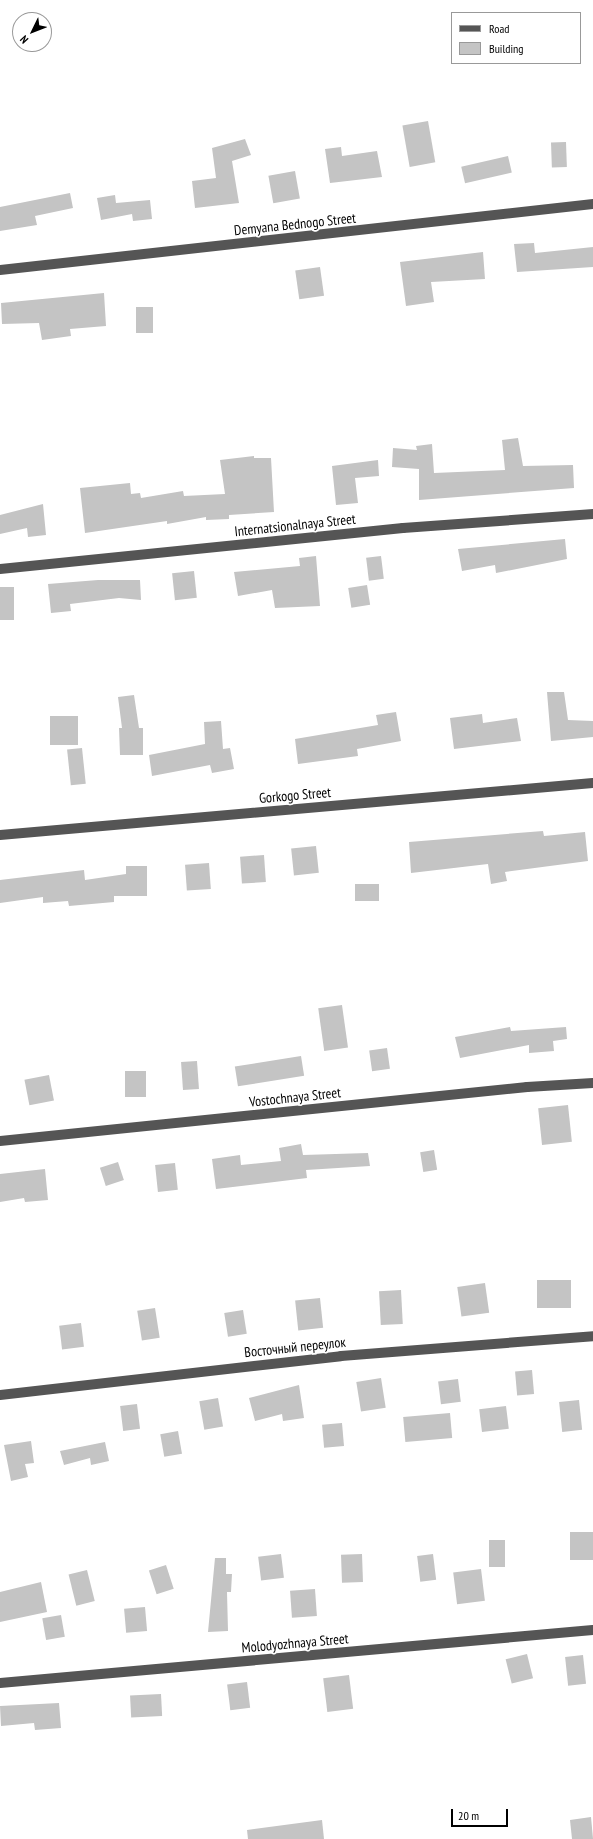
<!DOCTYPE html>
<meta charset="utf-8">
<style>
body{margin:0}
#map{position:relative;width:593px;height:1839px;overflow:hidden;background:#fff;font-family:"PT Sans Narrow",sans-serif}
div>[style]{position:absolute}
[style*='--x']{left:calc(var(--x)*1px);top:calc(var(--y)*1px);width:calc(var(--w)*1px);rotate:calc(var(--a)*1deg)}
.building>*{inset:0;background:#c4c4c4;transform-origin:0 0}
.minor>*{height:10px;margin:-5px;padding:0 5px;transform-origin:5px;border-radius:5px;background:#555}
span{translate:-50% -50%;white-space:nowrap;text-align:center;line-height:1.15;-webkit-text-stroke:3.5px #fff;paint-order:stroke}
.street-label{font-size:14px;color:#000}
.legend{position:absolute;left:451px;top:12px;width:130px;height:52px;box-sizing:border-box;background:#fff;border:1px solid #999;margin:0;padding:5px 7px;list-style:none;font-size:12px;color:#000}
.legend li{display:flex;align-items:center;gap:8px;height:20px}
.legend b{width:20px;border:1px solid #999}
.north{position:absolute;left:12px;top:12px;width:40px;height:40px;box-sizing:border-box;background:#fff;border:1px solid #999;border-radius:50%;rotate:227deg;font-size:11px;font-weight:700;line-height:16px;text-align:center;color:#000}
.north::after{content:'';display:block;margin:auto;width:14px;height:18px;background:#000;clip-path:polygon(50% 0,100% 100%,50% 72%,0 100%)}
.scale{position:absolute;left:451px;top:1809px;width:57px;height:18px;box-sizing:border-box;border:2px solid #000;border-top:0;padding-left:5px;font-size:12px;line-height:14px;white-space:nowrap;color:#000;-webkit-text-stroke:3px #fff;paint-order:stroke}
</style>
<div id="map">
<div class="building">
<div style="left:428px;top:121px;width:42px;height:26px;rotate:80deg"></div>
<div style="clip-path:polygon(245px 139px,251px 155px,232px 161px,239px 203px,195px 208px,192px 181px,216px 178px,212px 148px)"></div>
<div style="left:566px;top:142px;width:25px;height:15px;rotate:88deg"></div>
<div style="clip-path:polygon(341px 147px,342px 156px,377px 151px,382px 177px,330px 183px,325px 149px)"></div>
<div style="left:508px;top:156px;width:17px;height:48px;rotate:77deg"></div>
<div style="left:295px;top:171px;width:28px;height:27px;rotate:80deg"></div>
<div style="clip-path:polygon(70px 193px,73px 208px,35px 216px,37px 225px,0 231px,0 207px)"></div>
<div style="clip-path:polygon(115px 195px,116px 203px,150px 200px,152px 219px,133px 221px,132px 214px,101px 220px,97px 198px)"></div>
<div style="clip-path:polygon(534px 243px,535px 253px,593px 247px,593px 267px,517px 272px,514px 244px)"></div>
<div style="clip-path:polygon(483px 252px,485px 279px,431px 282px,434px 302px,406px 306px,400px 262px)"></div>
<div style="left:320px;top:267px;width:29px;height:25px;rotate:82deg"></div>
<div style="clip-path:polygon(104px 293px,106px 326px,70px 329px,71px 336px,42px 340px,39px 323px,2px 324px,1px 303px)"></div>
<div style="left:136px;top:307px;width:17px;height:26px"></div>
<div style="clip-path:polygon(518px 438px,523px 466px,573px 465px,574px 488px,419px 500px,419px 469px,392px 467px,393px 448px,417px 450px,416px 446px,432px 444px,434px 473px,505px 470px,502px 440px)"></div>
<div style="clip-path:polygon(254px 456px,254px 458px,271px 458px,274px 512px,229px 515px,229px 519px,206px 520px,206px 517px,167px 524px,167px 521px,85px 533px,80px 488px,130px 483px,131px 494px,140px 493px,141px 498px,183px 491px,184px 496px,225px 494px,220px 460px)"></div>
<div style="clip-path:polygon(378px 460px,379px 476px,355px 478px,358px 503px,336px 505px,332px 466px)"></div>
<div style="clip-path:polygon(43px 504px,46px 535px,28px 537px,27px 528px,0 534px,0 515px)"></div>
<div style="clip-path:polygon(565px 539px,567px 559px,496px 573px,495px 565px,462px 571px,458px 549px)"></div>
<div style="clip-path:polygon(316px 556px,320px 606px,275px 608px,272px 590px,238px 596px,234px 572px,300px 566px,299px 558px)"></div>
<div style="left:381px;top:556px;width:23px;height:15px;rotate:83deg"></div>
<div style="left:194px;top:571px;width:27px;height:22px;rotate:84deg"></div>
<div style="clip-path:polygon(98px 580px,140px 580px,141px 600px,119px 598px,70px 604px,71px 611px,51px 613px,48px 584px)"></div>
<div style="left:367px;top:585px;width:20px;height:19px;rotate:81deg"></div>
<div style="left:0;top:587px;width:14px;height:33px"></div>
<div style="clip-path:polygon(547px 692px,564px 692px,568px 720px,593px 721px,593px 737px,551px 741px)"></div>
<div style="clip-path:polygon(134px 695px,139px 728px,143px 728px,143px 755px,120px 755px,119px 728px,122px 728px,118px 697px)"></div>
<div style="clip-path:polygon(396px 712px,401px 741px,357px 749px,358px 756px,298px 764px,295px 739px,378px 725px,376px 715px)"></div>
<div style="clip-path:polygon(482px 714px,483px 723px,517px 718px,521px 741px,454px 749px,450px 718px)"></div>
<div style="left:50px;top:716px;width:28px;height:29px"></div>
<div style="clip-path:polygon(221px 721px,223px 749px,230px 748px,234px 769px,212px 773px,210px 765px,152px 776px,149px 755px,205px 744px,204px 722px)"></div>
<div style="left:82px;top:748px;width:36px;height:15px;rotate:84deg"></div>
<div style="clip-path:polygon(543px 831px,544px 836px,585px 832px,588px 861px,505px 872px,507px 881px,491px 884px,488px 864px,411px 873px,409px 842px)"></div>
<div style="left:316px;top:846px;width:27px;height:25px;rotate:84deg"></div>
<div style="left:264px;top:855px;width:27px;height:24px;rotate:86deg"></div>
<div style="left:209px;top:863px;width:26px;height:24px;rotate:86deg"></div>
<div style="clip-path:polygon(126px 866px,147px 866px,147px 896px,114px 896px,114px 902px,69px 906px,68px 901px,43px 903px,43px 897px,0 903px,0 880px,84px 870px,85px 880px,126px 874px)"></div>
<div style="left:355px;top:884px;width:24px;height:17px"></div>
<div style="left:342px;top:1005px;width:43px;height:24px;rotate:82deg"></div>
<div style="clip-path:polygon(510px 1027px,511px 1031px,566px 1027px,567px 1039px,553px 1041px,554px 1051px,529px 1053px,529px 1045px,460px 1058px,455px 1037px)"></div>
<div style="left:387px;top:1048px;width:21px;height:18px;rotate:82deg"></div>
<div style="left:301px;top:1056px;width:20px;height:67px;rotate:81deg"></div>
<div style="left:197px;top:1061px;width:28px;height:16px;rotate:86deg"></div>
<div style="left:125px;top:1071px;width:21px;height:26px"></div>
<div style="left:49px;top:1075px;width:26px;height:25px;rotate:79deg"></div>
<div style="left:568px;top:1105px;width:37px;height:30px;rotate:84deg"></div>
<div style="clip-path:polygon(301px 1144px,303px 1155px,368px 1153px,370px 1166px,306px 1170px,307px 1178px,216px 1189px,212px 1159px,240px 1155px,241px 1165px,281px 1161px,279px 1148px)"></div>
<div style="left:434px;top:1150px;width:20px;height:14px;rotate:81deg"></div>
<div style="left:118px;top:1162px;width:19px;height:19px;rotate:72deg"></div>
<div style="left:175px;top:1163px;width:27px;height:20px;rotate:84deg"></div>
<div style="clip-path:polygon(45px 1169px,48px 1200px,25px 1202px,24px 1198px,0 1202px,0 1174px)"></div>
<div style="left:537px;top:1280px;width:34px;height:28px"></div>
<div style="left:485px;top:1283px;width:30px;height:28px;rotate:82deg"></div>
<div style="left:401px;top:1290px;width:34px;height:22px;rotate:87deg"></div>
<div style="left:320px;top:1298px;width:30px;height:25px;rotate:84deg"></div>
<div style="left:155px;top:1308px;width:30px;height:18px;rotate:81deg"></div>
<div style="left:243px;top:1310px;width:24px;height:19px;rotate:81deg"></div>
<div style="left:81px;top:1323px;width:24px;height:22px;rotate:83deg"></div>
<div style="left:532px;top:1370px;width:24px;height:17px;rotate:85deg"></div>
<div style="left:381px;top:1378px;width:30px;height:25px;rotate:81deg"></div>
<div style="left:458px;top:1379px;width:23px;height:20px;rotate:83deg"></div>
<div style="clip-path:polygon(299px 1385px,304px 1418px,283px 1421px,282px 1414px,255px 1421px,249px 1398px)"></div>
<div style="left:218px;top:1398px;width:29px;height:19px;rotate:80deg"></div>
<div style="left:579px;top:1400px;width:30px;height:20px;rotate:84deg"></div>
<div style="left:137px;top:1404px;width:25px;height:17px;rotate:83deg"></div>
<div style="left:506px;top:1406px;width:23px;height:27px;rotate:83deg"></div>
<div style="left:450px;top:1413px;width:25px;height:47px;rotate:85deg"></div>
<div style="left:342px;top:1423px;width:23px;height:20px;rotate:85deg"></div>
<div style="left:178px;top:1431px;width:23px;height:18px;rotate:80deg"></div>
<div style="clip-path:polygon(31px 1441px,34px 1463px,25px 1464px,28px 1477px,11px 1481px,4px 1445px)"></div>
<div style="clip-path:polygon(105px 1442px,109px 1461px,91px 1465px,90px 1458px,64px 1465px,60px 1451px)"></div>
<div style="left:593px;top:1532px;width:28px;height:23px;rotate:90deg"></div>
<div style="left:489px;top:1540px;width:16px;height:27px"></div>
<div style="left:281px;top:1554px;width:24px;height:23px;rotate:83deg"></div>
<div style="left:362px;top:1554px;width:28px;height:21px;rotate:88deg"></div>
<div style="left:433px;top:1554px;width:26px;height:16px;rotate:83deg"></div>
<div style="clip-path:polygon(215px 1558px,226px 1558px,226px 1574px,232px 1574px,231px 1592px,227px 1592px,228px 1631px,208px 1632px)"></div>
<div style="left:166px;top:1565px;width:25px;height:18px;rotate:72deg"></div>
<div style="left:481px;top:1569px;width:32px;height:28px;rotate:83deg"></div>
<div style="left:87px;top:1570px;width:32px;height:19px;rotate:76deg"></div>
<div style="clip-path:polygon(41px 1582px,47px 1612px,0 1622px,0 1592px)"></div>
<div style="left:315px;top:1589px;width:27px;height:25px;rotate:86deg"></div>
<div style="left:145px;top:1607px;width:24px;height:21px;rotate:85deg"></div>
<div style="left:61px;top:1615px;width:22px;height:19px;rotate:80deg"></div>
<div style="left:527px;top:1654px;width:25px;height:22px;rotate:76deg"></div>
<div style="left:583px;top:1655px;width:29px;height:18px;rotate:84deg"></div>
<div style="left:349px;top:1675px;width:34px;height:26px;rotate:83deg"></div>
<div style="left:247px;top:1682px;width:26px;height:20px;rotate:83deg"></div>
<div style="left:161px;top:1694px;width:22px;height:31px;rotate:87deg"></div>
<div style="clip-path:polygon(59px 1703px,61px 1728px,35px 1730px,34px 1723px,1px 1726px,0 1706px)"></div>
<div style="clip-path:polygon(591px 1817px,593px 1839px,572px 1839px,570px 1820px)"></div>
<div style="clip-path:polygon(322px 1820px,324px 1839px,248px 1839px,247px 1830px)"></div>
</div>
<div class="minor">
<div style="--x:0;--y:270;--w:597;--a:-6.35"></div>
<div style="--x:0;--y:569;--w:405;--a:-5.8"></div>
<div style="--x:403;--y:528;--w:191;--a:-4.2"></div>
<div style="--x:0;--y:835;--w:595;--a:-5.01"></div>
<div style="--x:0;--y:1141;--w:530;--a:-5.85"></div>
<div style="--x:527;--y:1087;--w:66;--a:-3.5"></div>
<div style="--x:0;--y:1395;--w:343;--a:-6.5"></div>
<div style="--x:341;--y:1356;--w:253;--a:-4.5"></div>
<div style="--x:0;--y:1683;--w:595;--a:-5.11"></div>
</div>
<div class="street-label">
<span style="left:295px;top:224px;rotate:-6deg">Demyana Bednogo Street</span>
<span style="left:295px;top:525px;rotate:-6deg">Internatsionalnaya Street</span>
<span style="left:295px;top:795px;rotate:-5deg">Gorkogo Street</span>
<span style="left:295px;top:1097px;rotate:-6deg">Vostochnaya Street</span>
<span style="left:295px;top:1347px;rotate:-6deg">Восточный переулок</span>
<span style="left:295px;top:1643px;rotate:-5deg">Molodyozhnaya Street</span>
</div>
<ul class="legend">
<li><b style="height:5px;background:#555"></b>Road</li>
<li><b style="height:11px;background:#c4c4c4"></b>Building</li>
</ul>
<div class="north">N</div>
<div class="scale">20 m</div>
</div>
